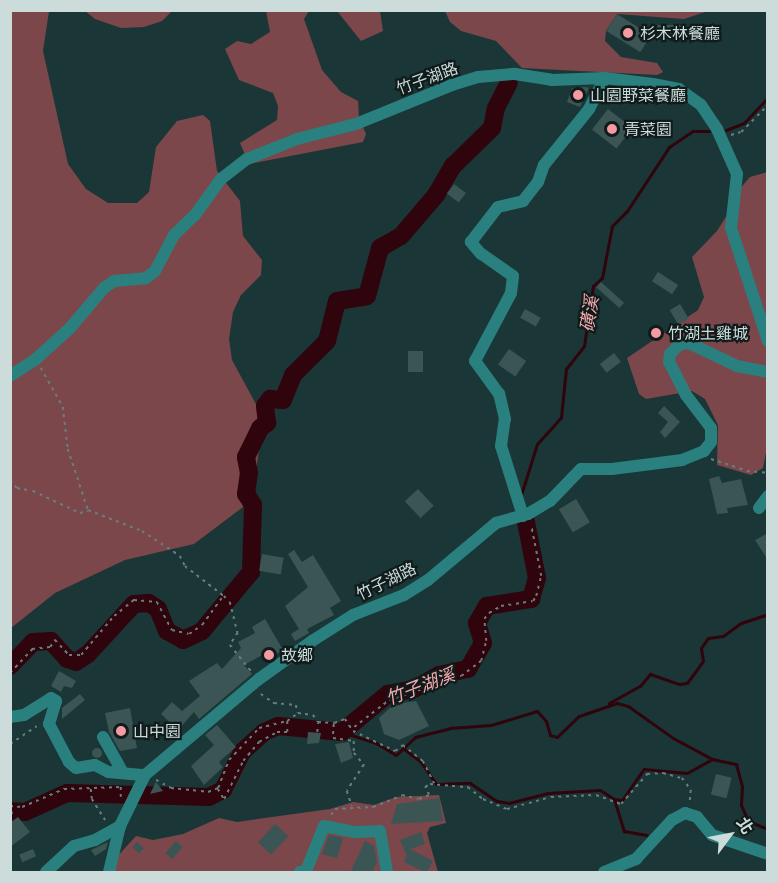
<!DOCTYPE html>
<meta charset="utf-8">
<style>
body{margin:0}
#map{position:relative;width:778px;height:883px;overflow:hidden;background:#1b3636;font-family:Lato,"Noto Sans TC",sans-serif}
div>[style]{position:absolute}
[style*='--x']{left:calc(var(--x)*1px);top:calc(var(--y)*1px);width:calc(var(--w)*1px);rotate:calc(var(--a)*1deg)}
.green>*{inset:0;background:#7b474b}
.stream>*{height:3px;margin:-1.5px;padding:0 1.5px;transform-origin:1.5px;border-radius:1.5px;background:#30040c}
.river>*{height:18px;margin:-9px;padding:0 9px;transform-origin:9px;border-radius:9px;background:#30040c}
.building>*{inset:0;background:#3a5554;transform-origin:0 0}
.round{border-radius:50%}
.path>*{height:1.5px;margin-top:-0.75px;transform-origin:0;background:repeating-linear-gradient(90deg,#687e7e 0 3px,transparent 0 7.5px)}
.minor>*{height:12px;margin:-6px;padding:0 6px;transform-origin:6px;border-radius:6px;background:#2a807f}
.dots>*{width:16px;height:16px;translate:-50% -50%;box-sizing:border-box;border:3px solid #101b1b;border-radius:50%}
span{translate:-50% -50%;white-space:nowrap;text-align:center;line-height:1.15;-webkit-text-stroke:4.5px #101b1b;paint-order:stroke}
.poi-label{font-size:16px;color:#ccdcdb}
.left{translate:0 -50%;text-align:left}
.street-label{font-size:16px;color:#ccdcdb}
.water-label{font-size:18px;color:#f5aaae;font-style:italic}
.frame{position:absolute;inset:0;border:12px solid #ccdcdb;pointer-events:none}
.north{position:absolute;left:700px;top:805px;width:60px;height:60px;-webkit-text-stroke:4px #101b1b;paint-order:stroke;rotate:58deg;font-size:16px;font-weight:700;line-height:24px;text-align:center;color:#ccdcdb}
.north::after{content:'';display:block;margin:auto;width:21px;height:27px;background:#ccdcdb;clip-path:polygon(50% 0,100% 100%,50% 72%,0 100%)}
</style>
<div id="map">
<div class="green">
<div style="clip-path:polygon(11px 11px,49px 11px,43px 51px,68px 164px,86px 189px,108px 203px,137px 203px,149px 192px,156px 147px,177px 121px,203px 115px,210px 121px,217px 171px,240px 201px,243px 236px,262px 260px,261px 275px,241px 295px,233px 312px,229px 339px,232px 360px,263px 417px,254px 488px,243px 507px,194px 544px,125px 560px,55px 593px,11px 628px)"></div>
<div style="clip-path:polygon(85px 11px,172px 11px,162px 21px,144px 27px,121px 28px,95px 19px)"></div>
<div style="clip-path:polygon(266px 11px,309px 11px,304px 19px,322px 70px,341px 92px,358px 101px,359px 118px,366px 134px,363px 142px,249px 164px,240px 143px,277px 120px,278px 106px,273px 93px,239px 80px,225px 49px,237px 41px,251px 44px,270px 32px)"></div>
<div style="clip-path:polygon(337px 11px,380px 11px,383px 31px,361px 41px)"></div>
<div style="clip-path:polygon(445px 11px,708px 11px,684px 19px,617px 14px,606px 31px,605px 41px,621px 57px,657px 63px,663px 72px,657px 75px,522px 68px,496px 41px,461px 31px,450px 22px)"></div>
<div style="clip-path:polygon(767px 172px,768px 442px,763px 468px,751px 475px,717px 465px,718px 425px,705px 399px,692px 391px,646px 399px,639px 394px,627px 358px,698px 310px,704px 297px,692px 257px,717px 231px,727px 215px,730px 200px,750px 177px)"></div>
<div style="clip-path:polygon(439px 795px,446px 823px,430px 827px,427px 833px,438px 872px,103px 872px,136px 836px,153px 840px,183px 834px,219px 818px,237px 822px,330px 809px,353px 802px,374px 805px,396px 797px)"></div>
</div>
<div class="stream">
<div style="--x:726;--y:130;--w:19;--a:-21"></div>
<div style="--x:744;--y:123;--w:35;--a:-47"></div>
<div style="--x:521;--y:495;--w:53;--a:-72.6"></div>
<div style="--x:537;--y:444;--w:36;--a:-48"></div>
<div style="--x:561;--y:417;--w:48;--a:-84.1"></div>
<div style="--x:566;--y:369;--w:29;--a:-52"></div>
<div style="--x:584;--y:346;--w:61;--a:-81.5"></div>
<div style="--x:593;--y:286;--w:12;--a:-42"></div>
<div style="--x:602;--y:278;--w:53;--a:-79.1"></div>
<div style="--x:612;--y:226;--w:21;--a:-45"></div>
<div style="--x:627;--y:211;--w:77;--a:-56.7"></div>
<div style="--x:669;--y:147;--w:29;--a:-34"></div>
<div style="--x:693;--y:131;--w:16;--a:0"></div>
<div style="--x:609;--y:703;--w:35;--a:-29"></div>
<div style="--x:640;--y:686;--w:16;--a:-50"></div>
<div style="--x:650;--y:674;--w:31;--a:19"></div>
<div style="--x:679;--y:684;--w:8;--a:-7"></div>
<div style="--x:687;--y:683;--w:27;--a:-54"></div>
<div style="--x:703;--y:661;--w:13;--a:-99"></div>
<div style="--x:701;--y:648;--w:12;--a:-55"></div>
<div style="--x:708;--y:638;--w:15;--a:-8"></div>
<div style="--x:723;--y:636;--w:22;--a:-36"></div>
<div style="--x:741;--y:623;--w:28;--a:-18"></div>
<div style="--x:342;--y:732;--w:36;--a:18"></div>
<div style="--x:376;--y:743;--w:23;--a:31"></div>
<div style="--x:396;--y:755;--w:26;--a:-43"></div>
<div style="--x:415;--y:737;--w:36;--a:-14"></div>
<div style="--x:450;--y:728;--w:41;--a:-4.2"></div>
<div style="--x:491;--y:725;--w:48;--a:-16.9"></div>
<div style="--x:537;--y:711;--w:13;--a:48"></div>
<div style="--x:546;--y:721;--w:15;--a:74"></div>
<div style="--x:550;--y:735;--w:7;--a:16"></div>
<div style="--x:557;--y:737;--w:30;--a:-44"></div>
<div style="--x:579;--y:716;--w:40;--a:-18.9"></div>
<div style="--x:617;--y:703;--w:11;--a:15"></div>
<div style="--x:628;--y:706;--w:55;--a:35.4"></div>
<div style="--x:673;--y:738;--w:44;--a:28.3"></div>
<div style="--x:712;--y:759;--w:25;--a:12"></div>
<div style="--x:736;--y:764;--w:23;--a:75"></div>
<div style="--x:742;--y:786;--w:19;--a:93"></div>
<div style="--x:741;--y:805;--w:17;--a:66"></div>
<div style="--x:748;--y:821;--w:22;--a:22"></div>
<div style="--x:404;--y:749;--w:20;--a:37"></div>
<div style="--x:420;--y:761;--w:28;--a:55"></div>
<div style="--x:436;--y:784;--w:34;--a:-2"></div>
<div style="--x:470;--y:783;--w:32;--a:34"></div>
<div style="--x:497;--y:801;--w:12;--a:9"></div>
<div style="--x:509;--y:803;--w:40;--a:-14.4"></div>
<div style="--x:548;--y:793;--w:52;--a:-3.3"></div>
<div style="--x:600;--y:790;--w:17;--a:33"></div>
<div style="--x:614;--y:799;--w:34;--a:73"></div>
<div style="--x:624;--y:831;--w:23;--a:10"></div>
<div style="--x:614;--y:799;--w:8;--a:7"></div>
<div style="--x:622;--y:800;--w:38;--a:-55"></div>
<div style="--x:644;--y:769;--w:43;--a:5.3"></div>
<div style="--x:687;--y:773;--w:29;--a:-29"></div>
</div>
<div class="river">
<div style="--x:10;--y:666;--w:33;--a:-46"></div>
<div style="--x:33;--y:642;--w:18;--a:-3"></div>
<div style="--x:51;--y:641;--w:24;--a:48"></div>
<div style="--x:67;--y:659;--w:9;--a:18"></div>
<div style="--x:76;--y:662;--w:14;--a:-34"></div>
<div style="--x:88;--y:654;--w:68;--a:-47.4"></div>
<div style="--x:134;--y:604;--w:15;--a:-4"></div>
<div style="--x:149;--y:603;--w:11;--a:34"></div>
<div style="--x:158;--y:609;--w:24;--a:68"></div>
<div style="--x:167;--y:631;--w:18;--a:29"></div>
<div style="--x:183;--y:640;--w:21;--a:-25"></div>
<div style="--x:202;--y:631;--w:77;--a:-50.3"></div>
<div style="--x:251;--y:572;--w:67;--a:-88.3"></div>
<div style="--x:253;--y:505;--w:13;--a:-122"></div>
<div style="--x:246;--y:494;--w:21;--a:-82"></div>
<div style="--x:249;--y:473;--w:16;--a:-101"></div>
<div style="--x:246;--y:457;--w:32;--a:-64"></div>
<div style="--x:260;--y:428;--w:9;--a:-36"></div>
<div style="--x:267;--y:423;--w:17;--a:-97"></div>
<div style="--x:265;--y:406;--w:9;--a:-54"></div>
<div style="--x:270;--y:399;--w:13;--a:4"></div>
<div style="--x:283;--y:400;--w:27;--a:-68"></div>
<div style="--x:293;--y:375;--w:48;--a:-45"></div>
<div style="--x:327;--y:341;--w:41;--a:-76"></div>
<div style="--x:337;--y:301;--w:30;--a:-9"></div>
<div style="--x:367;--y:296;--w:50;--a:-74.8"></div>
<div style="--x:380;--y:248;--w:24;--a:-30"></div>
<div style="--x:401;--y:236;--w:54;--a:-49.5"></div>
<div style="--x:436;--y:195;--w:34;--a:-60"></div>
<div style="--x:453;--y:166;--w:54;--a:-44.3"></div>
<div style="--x:492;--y:128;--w:20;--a:-79"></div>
<div style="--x:496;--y:108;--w:28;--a:-63"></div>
<div style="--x:10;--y:811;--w:15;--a:4"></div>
<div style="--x:25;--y:812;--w:46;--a:-24.3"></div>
<div style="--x:67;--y:793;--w:142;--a:1.6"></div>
<div style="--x:209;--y:797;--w:16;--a:-27"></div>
<div style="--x:223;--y:790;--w:42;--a:-63.4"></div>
<div style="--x:242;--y:752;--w:30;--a:-42"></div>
<div style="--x:264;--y:732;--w:15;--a:-23"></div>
<div style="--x:278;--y:726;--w:64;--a:5.4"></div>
<div style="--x:342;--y:732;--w:60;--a:-39.6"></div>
<div style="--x:388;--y:694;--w:26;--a:-11"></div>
<div style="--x:414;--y:689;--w:29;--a:-29"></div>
<div style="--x:439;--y:675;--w:30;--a:-12"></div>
<div style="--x:468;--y:669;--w:30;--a:-60"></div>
<div style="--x:483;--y:643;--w:21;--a:-107"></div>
<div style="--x:477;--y:623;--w:20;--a:-60"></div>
<div style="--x:487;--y:606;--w:45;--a:-9"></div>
<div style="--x:531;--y:599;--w:22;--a:-74"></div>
<div style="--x:537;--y:578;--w:57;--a:-101.1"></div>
</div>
<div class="building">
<div style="left:617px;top:14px;width:40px;height:20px;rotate:32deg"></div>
<div style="left:657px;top:25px;width:27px;height:11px"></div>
<div style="clip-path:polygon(586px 87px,589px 88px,580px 107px,567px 102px,572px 88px)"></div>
<div style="left:608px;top:109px;width:31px;height:26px;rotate:38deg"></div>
<div style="left:454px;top:184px;width:15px;height:12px;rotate:37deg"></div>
<div style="left:658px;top:272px;width:24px;height:11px;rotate:33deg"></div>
<div style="left:601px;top:282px;width:31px;height:7px;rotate:42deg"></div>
<div style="left:680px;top:304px;width:17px;height:12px;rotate:59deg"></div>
<div style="left:525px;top:309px;width:18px;height:10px;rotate:29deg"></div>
<div style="left:509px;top:349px;width:21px;height:19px;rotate:35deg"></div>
<div style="left:408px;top:351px;width:15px;height:21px"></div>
<div style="left:614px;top:353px;width:11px;height:18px;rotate:52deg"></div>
<div style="clip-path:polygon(664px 406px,680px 422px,665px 438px,660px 432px,668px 422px,658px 413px)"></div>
<div style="clip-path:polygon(719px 476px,722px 483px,741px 479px,748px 505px,727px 508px,728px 513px,717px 514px,709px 479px)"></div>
<div style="left:418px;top:489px;width:23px;height:18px;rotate:47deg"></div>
<div style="left:576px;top:499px;width:27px;height:20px;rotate:59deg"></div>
<div style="clip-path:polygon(768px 533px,768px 560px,755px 540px)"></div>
<div style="clip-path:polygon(294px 550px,302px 562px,313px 555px,341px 601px,330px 608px,334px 615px,307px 629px,309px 633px,295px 641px,291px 634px,299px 629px,285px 606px,308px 587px,288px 554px)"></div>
<div style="left:262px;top:554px;width:22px;height:17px;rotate:10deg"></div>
<div style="clip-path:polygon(265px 619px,283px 650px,269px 659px,266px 653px,244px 665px,252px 674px,199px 719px,194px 712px,178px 730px,161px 714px,172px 702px,182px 711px,200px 696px,189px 681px,217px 663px,222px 669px,241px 648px,238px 642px,255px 633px,252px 627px)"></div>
<div style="clip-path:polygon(59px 671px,76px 681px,72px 688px,64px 686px,61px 692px,51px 686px)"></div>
<div style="clip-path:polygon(80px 694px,85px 700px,62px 719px,62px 708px)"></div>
<div style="clip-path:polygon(416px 701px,429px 726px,399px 740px,384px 734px,379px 718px,394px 704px)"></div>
<div style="clip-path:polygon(130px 708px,137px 748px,120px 751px,109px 732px,105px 713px)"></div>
<div style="clip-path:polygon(217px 725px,236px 747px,219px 762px,223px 767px,204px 785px,191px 766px,214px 745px,205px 735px)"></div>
<div style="clip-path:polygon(308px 732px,321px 733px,319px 743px,307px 744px)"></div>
<div style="clip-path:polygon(349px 742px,353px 758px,341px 763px,335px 744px)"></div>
<div class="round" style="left:92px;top:748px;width:10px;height:10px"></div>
<div style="left:716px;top:774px;width:16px;height:21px;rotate:14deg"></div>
<div style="clip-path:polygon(156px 782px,163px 791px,150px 794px)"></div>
<div style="clip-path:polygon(439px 798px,443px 821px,391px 824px,397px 804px)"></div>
<div style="clip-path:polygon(18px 817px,30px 832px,10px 847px,10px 823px)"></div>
<div style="left:275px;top:824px;width:18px;height:25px;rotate:43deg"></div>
<div style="clip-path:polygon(421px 832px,425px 844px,410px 849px,433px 861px,427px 873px,404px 862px,407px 856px,400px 840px)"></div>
<div style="clip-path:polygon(329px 835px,343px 838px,337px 858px,322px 854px)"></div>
<div style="left:176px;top:841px;width:9px;height:16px;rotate:41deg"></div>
<div style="clip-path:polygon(365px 841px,374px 846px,377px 862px,372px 873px,350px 873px)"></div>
<div style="clip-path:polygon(108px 842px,106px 849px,95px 856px,91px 850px)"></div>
<div style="left:137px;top:842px;width:9px;height:7px;rotate:41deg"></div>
<div style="left:33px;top:849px;width:8px;height:15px;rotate:67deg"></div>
</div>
<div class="path">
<div style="--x:731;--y:135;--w:10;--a:-17"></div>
<div style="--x:741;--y:132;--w:38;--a:-45"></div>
<div style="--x:41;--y:368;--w:45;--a:60.6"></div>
<div style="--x:63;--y:407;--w:42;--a:83.2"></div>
<div style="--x:68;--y:449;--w:64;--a:71.8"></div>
<div style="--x:88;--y:510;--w:58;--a:21.3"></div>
<div style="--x:142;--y:531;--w:45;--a:33.3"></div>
<div style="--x:180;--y:556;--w:11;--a:63"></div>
<div style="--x:185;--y:566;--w:49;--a:37.6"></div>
<div style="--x:224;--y:596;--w:8;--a:45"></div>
<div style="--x:230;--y:602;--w:32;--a:76"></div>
<div style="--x:238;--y:633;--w:14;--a:124"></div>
<div style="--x:230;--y:645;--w:35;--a:51"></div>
<div style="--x:711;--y:459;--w:38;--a:18"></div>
<div style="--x:747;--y:471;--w:21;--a:5"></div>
<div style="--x:10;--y:480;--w:11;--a:49"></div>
<div style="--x:17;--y:488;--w:16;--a:11"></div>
<div style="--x:33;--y:491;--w:52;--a:25.1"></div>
<div style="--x:80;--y:513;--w:8;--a:-14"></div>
<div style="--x:10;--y:673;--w:33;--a:-47"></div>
<div style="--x:32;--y:649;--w:18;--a:-6"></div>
<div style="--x:50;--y:647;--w:9;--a:-54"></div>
<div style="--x:55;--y:640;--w:21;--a:47"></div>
<div style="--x:69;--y:655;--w:12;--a:0"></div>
<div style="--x:81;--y:655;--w:51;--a:-49.8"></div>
<div style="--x:114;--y:616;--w:26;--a:-39"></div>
<div style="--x:134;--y:600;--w:23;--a:5"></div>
<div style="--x:157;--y:602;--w:32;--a:62"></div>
<div style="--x:172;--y:630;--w:17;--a:13"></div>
<div style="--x:189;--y:634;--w:16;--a:-35"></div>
<div style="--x:202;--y:625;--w:36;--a:-54"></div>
<div style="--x:261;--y:694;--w:16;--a:35"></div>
<div style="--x:274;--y:703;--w:22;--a:5"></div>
<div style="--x:296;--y:705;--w:8;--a:76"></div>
<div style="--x:334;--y:724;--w:14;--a:94"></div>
<div style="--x:333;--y:738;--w:21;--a:8"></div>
<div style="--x:354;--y:741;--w:12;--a:90"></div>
<div style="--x:354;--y:753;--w:16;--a:50"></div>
<div style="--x:364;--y:765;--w:31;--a:123"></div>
<div style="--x:347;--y:791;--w:16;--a:72"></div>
<div style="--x:354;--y:727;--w:44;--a:-37.6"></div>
<div style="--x:389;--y:700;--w:76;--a:-18.4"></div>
<div style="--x:461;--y:676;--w:25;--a:-37"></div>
<div style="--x:481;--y:661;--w:21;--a:-76"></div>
<div style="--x:486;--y:641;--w:22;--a:-95"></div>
<div style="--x:484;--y:619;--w:8;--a:-50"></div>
<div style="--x:489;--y:613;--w:14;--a:-30"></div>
<div style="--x:501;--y:606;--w:32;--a:-9"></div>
<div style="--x:533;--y:601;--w:6;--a:-59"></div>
<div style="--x:536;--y:596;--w:21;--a:-76"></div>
<div style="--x:541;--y:576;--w:51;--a:-101.3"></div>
<div style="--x:317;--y:732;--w:9;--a:-84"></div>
<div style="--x:10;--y:744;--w:32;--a:-34"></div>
<div style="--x:156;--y:780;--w:17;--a:28"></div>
<div style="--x:171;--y:788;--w:37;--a:6"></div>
<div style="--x:208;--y:792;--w:11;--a:-22"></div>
<div style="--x:218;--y:788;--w:30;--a:-69"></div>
<div style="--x:229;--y:760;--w:44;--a:-46.8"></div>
<div style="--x:259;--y:728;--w:29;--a:-14"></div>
<div style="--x:287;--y:721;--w:14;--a:-36"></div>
<div style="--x:298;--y:713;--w:15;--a:8"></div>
<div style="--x:313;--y:715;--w:9;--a:54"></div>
<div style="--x:318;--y:722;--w:16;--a:4"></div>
<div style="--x:334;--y:723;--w:12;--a:-20"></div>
<div style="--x:345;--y:719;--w:14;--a:56"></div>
<div style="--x:353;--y:731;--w:47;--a:25.5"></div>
<div style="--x:395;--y:751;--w:10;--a:-37"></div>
<div style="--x:403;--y:745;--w:26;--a:39"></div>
<div style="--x:423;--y:761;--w:25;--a:63"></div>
<div style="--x:91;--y:789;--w:10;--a:84"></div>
<div style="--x:92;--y:799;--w:25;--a:58"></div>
<div style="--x:218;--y:789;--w:12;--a:59"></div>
<div style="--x:224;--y:799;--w:42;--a:-63.4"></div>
<div style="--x:243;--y:761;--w:25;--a:-50"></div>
<div style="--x:259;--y:742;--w:21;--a:-29"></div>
<div style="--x:277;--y:732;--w:10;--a:0"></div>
<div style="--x:287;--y:732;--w:11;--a:-90"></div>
<div style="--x:10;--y:804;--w:14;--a:78"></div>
<div style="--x:10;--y:806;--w:12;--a:5"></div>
<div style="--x:22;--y:807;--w:46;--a:-23.2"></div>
<div style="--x:64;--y:789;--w:57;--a:-2"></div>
<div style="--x:121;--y:787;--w:10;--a:90"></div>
<div style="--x:331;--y:815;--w:7;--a:-56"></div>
<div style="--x:335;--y:809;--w:38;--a:-3"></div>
<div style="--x:373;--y:807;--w:31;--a:-22"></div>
<div style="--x:402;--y:795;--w:17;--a:13"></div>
<div style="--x:419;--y:799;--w:11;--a:-22"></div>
<div style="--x:429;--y:795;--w:9;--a:-117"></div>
<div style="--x:425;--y:787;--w:6;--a:-31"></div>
<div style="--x:430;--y:784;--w:38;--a:5"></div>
<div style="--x:468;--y:787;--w:19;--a:39"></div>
<div style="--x:483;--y:799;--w:26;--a:23"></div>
<div style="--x:507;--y:809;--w:46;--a:-15.3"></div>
<div style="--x:551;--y:797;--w:45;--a:-2.5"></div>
<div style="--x:596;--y:795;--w:27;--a:20"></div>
<div style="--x:621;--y:804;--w:40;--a:-49"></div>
<div style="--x:647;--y:774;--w:16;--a:-4"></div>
<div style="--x:663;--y:773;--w:20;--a:15"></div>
<div style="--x:682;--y:778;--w:15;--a:53"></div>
<div style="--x:691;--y:790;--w:12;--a:95"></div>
</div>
<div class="minor">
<div style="--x:10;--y:376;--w:31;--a:-33"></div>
<div style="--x:36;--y:359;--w:46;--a:-42.4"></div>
<div style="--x:70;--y:328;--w:52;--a:-49.6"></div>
<div style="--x:104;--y:288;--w:12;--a:-35"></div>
<div style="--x:114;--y:281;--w:32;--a:-5"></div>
<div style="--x:146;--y:278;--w:11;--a:-38"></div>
<div style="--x:155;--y:271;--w:41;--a:-62.2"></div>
<div style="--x:174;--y:235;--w:29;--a:-44"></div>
<div style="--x:195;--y:215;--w:44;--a:-54.2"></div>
<div style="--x:221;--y:179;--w:33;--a:-38"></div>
<div style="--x:247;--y:159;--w:54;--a:-21.8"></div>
<div style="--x:297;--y:139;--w:61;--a:-14.3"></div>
<div style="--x:356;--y:124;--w:104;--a:-22.1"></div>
<div style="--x:452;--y:85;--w:27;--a:-17"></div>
<div style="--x:478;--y:77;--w:37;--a:-5"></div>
<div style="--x:515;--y:74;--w:37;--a:9"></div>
<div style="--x:552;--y:80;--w:53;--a:-2.2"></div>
<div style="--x:605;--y:78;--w:48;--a:7.1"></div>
<div style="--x:653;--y:84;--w:26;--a:11"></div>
<div style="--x:679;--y:89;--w:27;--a:36"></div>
<div style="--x:701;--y:105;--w:29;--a:56"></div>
<div style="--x:717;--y:129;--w:49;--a:66"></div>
<div style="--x:737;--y:174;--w:54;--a:96.3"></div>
<div style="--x:731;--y:228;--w:119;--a:71.9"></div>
<div style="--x:759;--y:508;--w:15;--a:-53"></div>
<div style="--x:523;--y:516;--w:73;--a:-107.4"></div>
<div style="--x:501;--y:446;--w:27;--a:-82"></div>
<div style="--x:505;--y:419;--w:26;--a:-103"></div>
<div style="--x:499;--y:394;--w:41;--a:-126"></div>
<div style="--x:475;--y:361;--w:77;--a:-62.1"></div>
<div style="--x:511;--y:293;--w:17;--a:-83"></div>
<div style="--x:513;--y:276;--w:39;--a:-145"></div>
<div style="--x:481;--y:254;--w:16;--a:-130"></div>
<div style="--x:471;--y:242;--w:44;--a:-52.4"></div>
<div style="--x:498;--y:207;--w:26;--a:-13"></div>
<div style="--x:523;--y:201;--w:24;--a:-52"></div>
<div style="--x:538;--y:182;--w:18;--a:-71"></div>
<div style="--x:544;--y:165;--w:72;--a:-51.2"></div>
<div style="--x:589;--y:109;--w:35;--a:-63"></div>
<div style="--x:10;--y:717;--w:14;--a:-8"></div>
<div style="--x:24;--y:715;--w:32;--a:-32"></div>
<div style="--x:51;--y:698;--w:6;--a:31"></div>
<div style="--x:56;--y:701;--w:24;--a:107"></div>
<div style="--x:49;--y:724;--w:43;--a:62.2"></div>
<div style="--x:69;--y:762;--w:9;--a:41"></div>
<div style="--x:76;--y:768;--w:19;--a:-9"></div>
<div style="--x:95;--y:765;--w:15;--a:28"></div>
<div style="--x:108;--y:772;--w:37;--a:5"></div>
<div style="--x:103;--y:737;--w:41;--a:60.9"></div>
<div style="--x:46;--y:872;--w:38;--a:-43"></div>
<div style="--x:74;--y:846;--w:22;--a:-16"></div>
<div style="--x:95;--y:840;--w:29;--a:-29"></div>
<div style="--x:109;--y:872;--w:47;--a:-76.6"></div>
<div style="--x:120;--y:826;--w:57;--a:-63.9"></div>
<div style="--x:145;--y:775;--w:149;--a:-40.1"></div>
<div style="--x:259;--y:679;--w:65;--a:-35.6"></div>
<div style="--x:312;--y:641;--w:49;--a:-32.4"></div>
<div style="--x:353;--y:615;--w:55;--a:-21.4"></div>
<div style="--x:404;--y:595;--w:28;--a:-32"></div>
<div style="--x:428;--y:580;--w:89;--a:-40"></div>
<div style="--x:496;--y:523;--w:33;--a:-16"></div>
<div style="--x:528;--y:514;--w:26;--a:-31"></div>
<div style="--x:550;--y:501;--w:45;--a:-45.9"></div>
<div style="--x:581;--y:469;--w:31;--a:0"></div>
<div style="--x:612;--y:469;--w:71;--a:-7.3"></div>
<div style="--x:682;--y:460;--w:24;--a:-22"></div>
<div style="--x:704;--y:451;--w:11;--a:-52"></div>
<div style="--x:711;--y:442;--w:14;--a:-90"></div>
<div style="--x:711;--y:428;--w:41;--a:-127.1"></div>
<div style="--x:686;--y:395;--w:37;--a:-117"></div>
<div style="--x:669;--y:362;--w:8;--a:-83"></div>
<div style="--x:670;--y:354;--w:14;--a:-45"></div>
<div style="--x:680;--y:344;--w:9;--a:-6"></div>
<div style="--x:689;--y:343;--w:53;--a:25.6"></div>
<div style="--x:737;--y:366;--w:32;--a:11"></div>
<div style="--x:300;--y:872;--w:6;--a:-9"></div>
<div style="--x:306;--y:871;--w:48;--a:-68.2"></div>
<div style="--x:324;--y:826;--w:33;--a:11"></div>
<div style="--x:356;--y:832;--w:24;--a:-2"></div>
<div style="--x:380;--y:831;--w:42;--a:80.3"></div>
<div style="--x:604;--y:872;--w:35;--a:-22"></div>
<div style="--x:636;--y:859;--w:53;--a:-47.3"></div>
<div style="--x:672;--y:820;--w:15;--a:-28"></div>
<div style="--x:685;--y:813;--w:13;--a:18"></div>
<div style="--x:697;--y:817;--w:23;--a:50"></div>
<div style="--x:712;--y:835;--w:59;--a:18.7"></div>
</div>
<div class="dots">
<div style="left:628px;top:33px;background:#f49aa1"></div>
<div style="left:578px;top:95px;background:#f49aa1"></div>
<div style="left:612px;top:129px;background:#f49aa1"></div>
<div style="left:656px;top:333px;background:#f49aa1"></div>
<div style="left:269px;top:655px;background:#f49aa1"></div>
<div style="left:121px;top:731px;background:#f49aa1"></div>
</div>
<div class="poi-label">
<span class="left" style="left:640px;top:33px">杉木林餐廳</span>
<span class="left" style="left:590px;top:95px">山園野菜餐廳</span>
<span class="left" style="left:624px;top:129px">青菜園</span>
<span class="left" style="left:668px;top:333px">竹湖土雞城</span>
<span class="left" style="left:281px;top:655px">故鄉</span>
<span class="left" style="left:133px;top:731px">山中園</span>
</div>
<div class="street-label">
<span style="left:427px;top:78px;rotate:-20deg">竹子湖路</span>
<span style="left:386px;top:581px;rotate:-26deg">竹子湖路</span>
</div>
<div class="water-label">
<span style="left:589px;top:314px;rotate:-81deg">磺溪</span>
<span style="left:420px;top:686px;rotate:-21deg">竹子湖溪</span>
</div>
<div class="frame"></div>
<div class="north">北</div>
</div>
